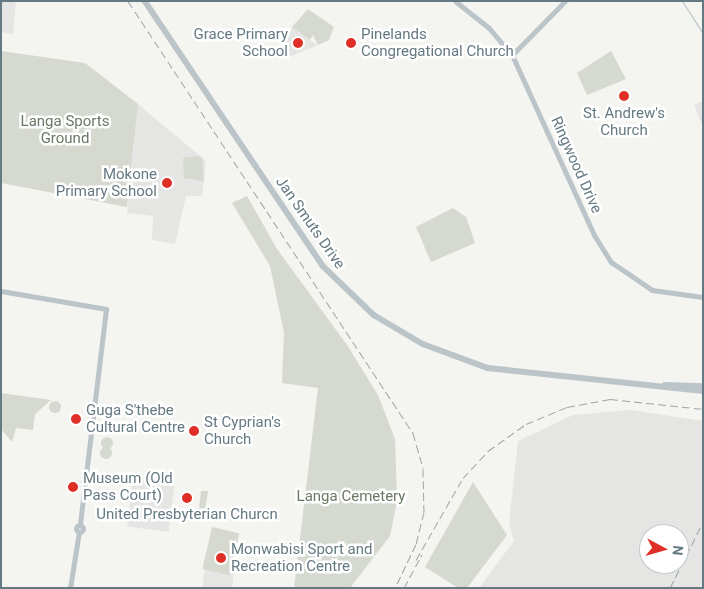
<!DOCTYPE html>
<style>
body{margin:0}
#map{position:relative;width:704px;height:589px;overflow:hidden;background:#f4f4f0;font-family:Roboto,sans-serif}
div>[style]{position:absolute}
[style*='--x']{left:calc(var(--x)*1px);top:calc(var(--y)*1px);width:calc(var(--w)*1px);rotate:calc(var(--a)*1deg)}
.built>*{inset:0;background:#e5e5e4;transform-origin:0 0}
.green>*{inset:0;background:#d5d9d0;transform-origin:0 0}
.round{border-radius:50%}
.stream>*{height:1px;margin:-0.5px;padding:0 0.5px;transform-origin:0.5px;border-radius:0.5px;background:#b2c2c4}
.secondary>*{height:5px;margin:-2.5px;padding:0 2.5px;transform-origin:2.5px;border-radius:2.5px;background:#bbc4c8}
.secondary>.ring{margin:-2.5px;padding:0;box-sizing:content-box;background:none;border:5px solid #bbc4c8;border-radius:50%}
.primary>*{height:5.5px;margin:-2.75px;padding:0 2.75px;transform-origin:2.75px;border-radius:2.75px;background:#bbc4c8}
.rail>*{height:1px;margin-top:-0.5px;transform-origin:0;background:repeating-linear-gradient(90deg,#9ca5a8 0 8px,transparent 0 12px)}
.dots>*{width:14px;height:14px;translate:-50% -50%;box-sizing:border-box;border:2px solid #fff;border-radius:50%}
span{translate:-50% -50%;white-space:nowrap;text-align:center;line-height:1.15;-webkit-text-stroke:5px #fff;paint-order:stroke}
.poi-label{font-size:15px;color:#647981}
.right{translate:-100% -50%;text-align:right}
.left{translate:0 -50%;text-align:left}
.park-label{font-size:15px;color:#6b7863}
.street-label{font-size:15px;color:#647981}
.frame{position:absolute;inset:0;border:2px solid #647981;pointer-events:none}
.north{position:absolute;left:639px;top:524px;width:50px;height:50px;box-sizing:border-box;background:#fff;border:1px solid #c1c9cd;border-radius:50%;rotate:96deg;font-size:14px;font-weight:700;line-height:20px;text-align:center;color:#647981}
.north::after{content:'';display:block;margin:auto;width:18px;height:22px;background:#df2f26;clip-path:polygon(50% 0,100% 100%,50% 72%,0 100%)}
</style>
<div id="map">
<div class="built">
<div style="clip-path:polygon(1px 1px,16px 1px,13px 34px,1px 32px)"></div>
<div style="clip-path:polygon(292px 27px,310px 40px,318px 45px,292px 56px,284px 54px,282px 42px)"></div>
<div style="clip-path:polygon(703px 101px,703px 127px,694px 105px)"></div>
<div style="clip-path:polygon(138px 104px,206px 161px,202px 196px,186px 196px,175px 244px,152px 240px,153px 216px,127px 213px)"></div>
<div style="clip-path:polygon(evenodd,631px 410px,703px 421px,703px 588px,479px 588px,514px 541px,509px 523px,518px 441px,573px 415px,631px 410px,649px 534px,679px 534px,679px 564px,649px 564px,649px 534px)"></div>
<div style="left:133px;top:478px;width:42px;height:49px;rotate:7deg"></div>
<div style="clip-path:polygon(205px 569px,234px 572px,232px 588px,202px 588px)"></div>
</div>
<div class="green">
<div style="clip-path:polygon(308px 9px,334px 27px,329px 40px,318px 45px,313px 35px,310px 40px,292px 27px)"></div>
<div style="clip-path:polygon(1px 51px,85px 63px,138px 104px,127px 207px,1px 183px)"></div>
<div style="clip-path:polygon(611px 51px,626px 79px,587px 95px,577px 73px)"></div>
<div style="clip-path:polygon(196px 156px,202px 157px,204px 181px,184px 178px,183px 158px)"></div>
<div style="clip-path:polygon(247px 196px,277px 249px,347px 345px,378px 395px,395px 439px,397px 501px,390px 536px,350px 588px,294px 588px,318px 388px,282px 383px,284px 333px,270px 266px,232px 203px)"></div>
<div style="clip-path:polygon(453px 208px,466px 217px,475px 243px,431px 262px,416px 227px)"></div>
<div style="clip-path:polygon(1px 394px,1px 393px,51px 400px,35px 414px,33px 430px,16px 428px,12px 442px,1px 429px)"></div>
<div class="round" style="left:49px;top:401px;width:12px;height:12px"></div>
<div class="round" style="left:101px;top:437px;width:12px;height:12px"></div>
<div class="round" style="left:100px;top:447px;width:12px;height:12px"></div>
<div style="clip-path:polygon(473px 482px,507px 535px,467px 588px,458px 588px,425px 567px)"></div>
<div style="clip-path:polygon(201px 491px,208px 491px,205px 511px,199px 510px)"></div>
<div style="left:212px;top:527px;width:28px;height:43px;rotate:13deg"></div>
</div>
<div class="stream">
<div style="--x:682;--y:1;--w:38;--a:57"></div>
</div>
<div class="secondary">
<div style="--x:455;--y:1;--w:43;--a:38.5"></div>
<div style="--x:489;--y:28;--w:35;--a:50"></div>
<div style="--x:512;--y:55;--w:198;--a:65.5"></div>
<div style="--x:594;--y:235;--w:32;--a:58"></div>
<div style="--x:611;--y:262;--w:50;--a:34.3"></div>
<div style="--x:652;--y:290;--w:51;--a:7.8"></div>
<div style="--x:512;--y:55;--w:76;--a:-45.5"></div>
<div style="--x:1;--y:291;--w:107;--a:9.7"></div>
<div style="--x:106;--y:309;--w:218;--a:96.9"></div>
<div class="ring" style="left:76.5px;top:525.5px;width:2px;height:2px"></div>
<div style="--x:70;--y:588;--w:57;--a:-80.9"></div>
</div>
<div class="primary">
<div style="--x:145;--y:1;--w:319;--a:56.1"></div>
<div style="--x:323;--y:266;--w:71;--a:43.9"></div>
<div style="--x:374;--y:315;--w:57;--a:30.6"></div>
<div style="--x:423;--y:344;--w:69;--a:20.3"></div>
<div style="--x:488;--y:368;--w:216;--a:6.1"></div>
<div style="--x:665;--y:385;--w:38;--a:2"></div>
</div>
<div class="rail">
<div style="--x:128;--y:1;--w:518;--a:56.59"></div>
<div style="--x:413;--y:433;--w:37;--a:74"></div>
<div style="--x:423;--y:469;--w:43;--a:88.7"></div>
<div style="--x:424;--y:512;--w:33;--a:104"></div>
<div style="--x:416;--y:544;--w:49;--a:115.5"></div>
<div style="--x:416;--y:560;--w:95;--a:-60.2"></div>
<div style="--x:463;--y:478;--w:37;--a:-47"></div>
<div style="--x:488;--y:451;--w:47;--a:-35.4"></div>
<div style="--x:526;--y:424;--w:44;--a:-22.5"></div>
<div style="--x:567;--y:407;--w:44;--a:-10.5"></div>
<div style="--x:610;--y:399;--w:94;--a:6.1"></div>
<div style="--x:404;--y:588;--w:38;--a:-62"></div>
<div style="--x:670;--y:588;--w:74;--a:-63.4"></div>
</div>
<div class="dots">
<div style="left:298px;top:43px;background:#df2f26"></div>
<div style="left:351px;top:43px;background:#df2f26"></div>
<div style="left:624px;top:96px;background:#df2f26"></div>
<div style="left:167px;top:183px;background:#df2f26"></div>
<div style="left:76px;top:419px;background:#df2f26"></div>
<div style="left:194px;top:431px;background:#df2f26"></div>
<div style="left:73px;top:487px;background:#df2f26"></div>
<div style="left:187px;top:498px;background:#df2f26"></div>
<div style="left:221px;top:558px;background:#df2f26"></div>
</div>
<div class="poi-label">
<span class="right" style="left:288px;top:43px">Grace Primary<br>School</span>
<span class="left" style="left:361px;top:43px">Pinelands<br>Congregational Church</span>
<span style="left:624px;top:122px">St. Andrew's<br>Church</span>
<span class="right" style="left:157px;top:183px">Mokone<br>Primary School</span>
<span class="left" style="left:86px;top:419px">Guga S'thebe<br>Cultural Centre</span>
<span class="left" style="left:204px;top:431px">St Cyprian's<br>Church</span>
<span class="left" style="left:83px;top:487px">Museum (Old<br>Pass Court)</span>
<span style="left:187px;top:515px">United Presbyterian Churcn</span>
<span class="left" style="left:231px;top:558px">Monwabisi Sport and<br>Recreation Centre</span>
</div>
<div class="park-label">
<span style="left:65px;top:130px">Langa Sports<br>Ground</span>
<span style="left:351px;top:497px">Langa Cemetery</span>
</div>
<div class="street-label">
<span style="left:576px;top:165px;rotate:66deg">Ringwood Drive</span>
<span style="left:310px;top:223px;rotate:55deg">Jan Smuts Drive</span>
</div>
<div class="frame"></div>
<div class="north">N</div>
</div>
